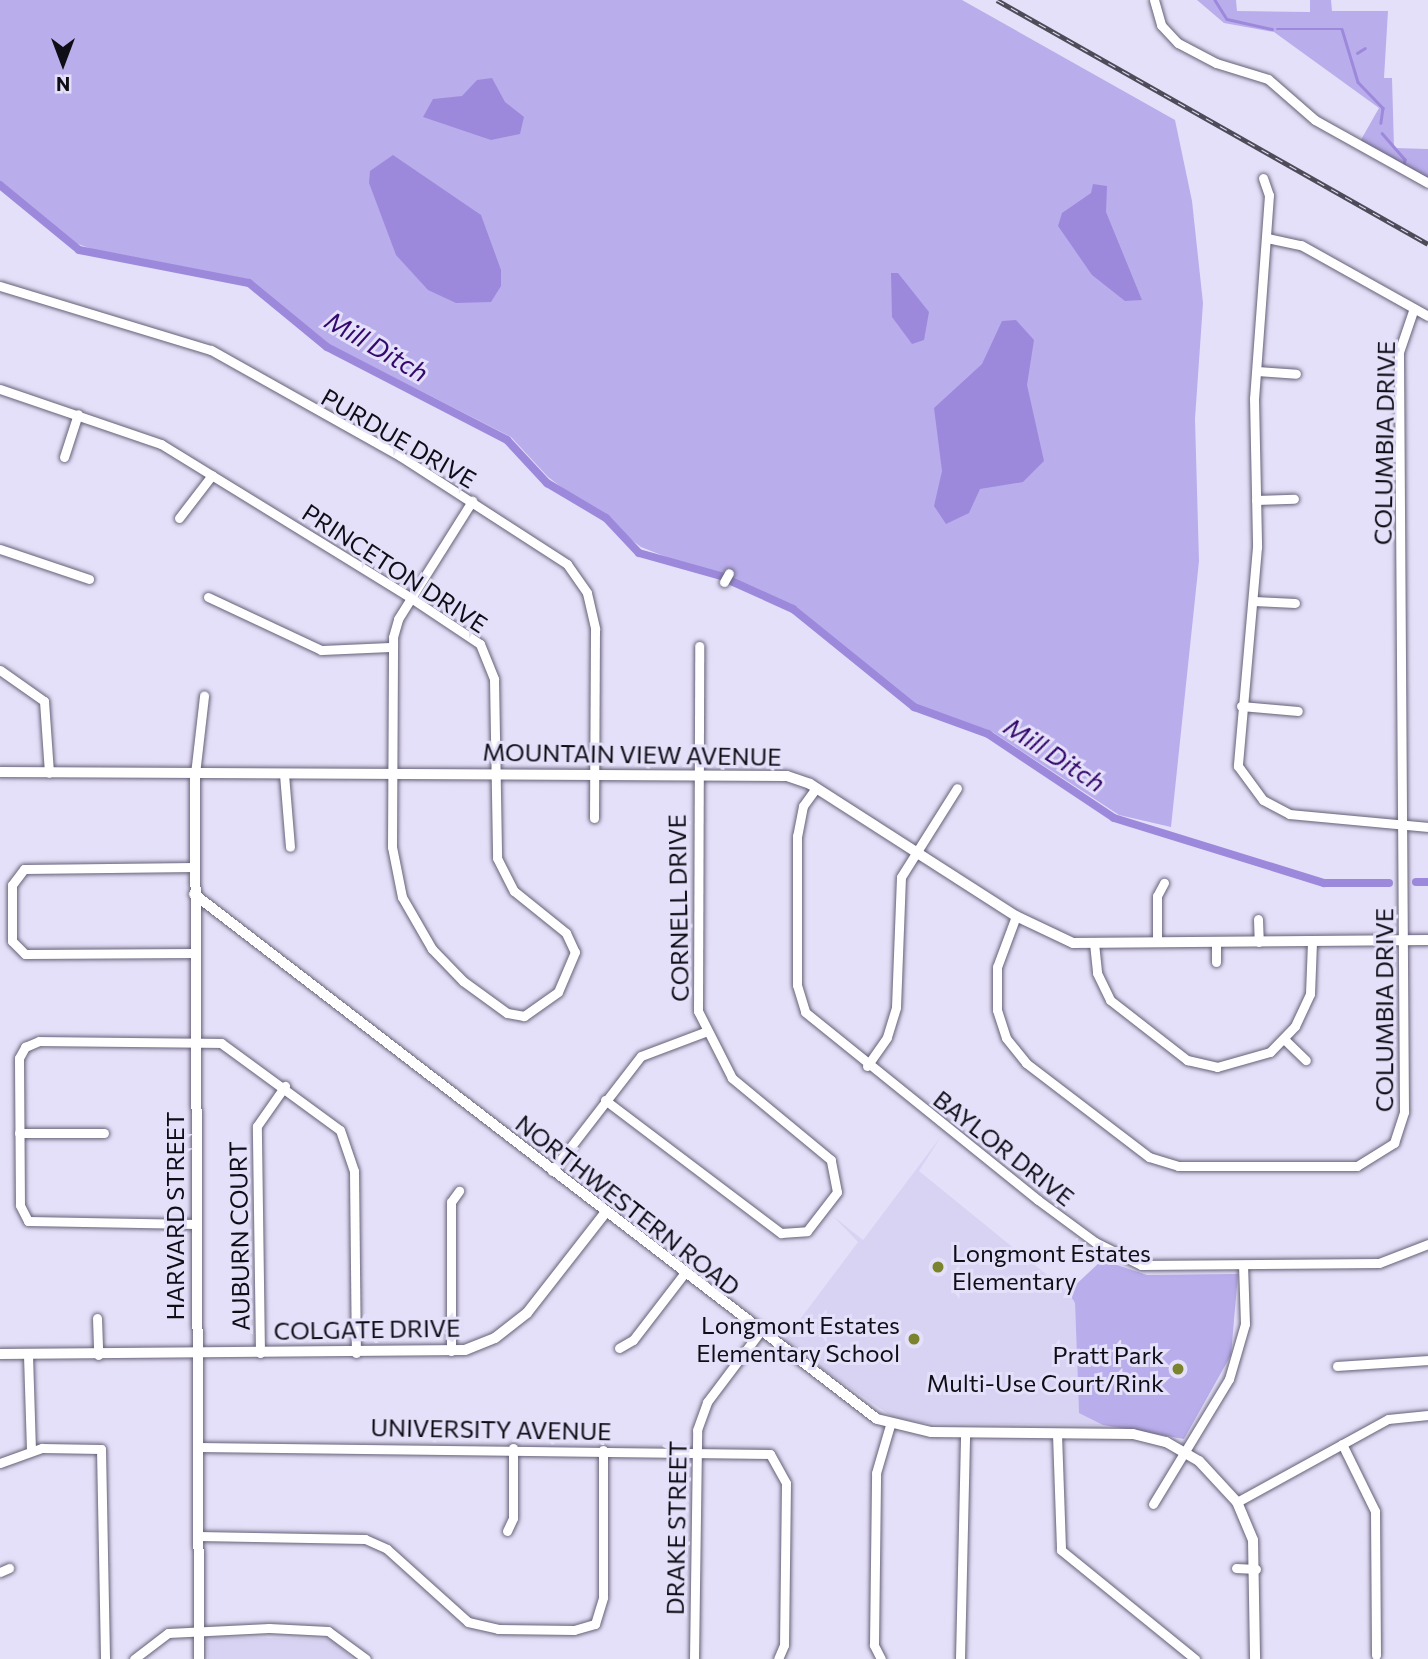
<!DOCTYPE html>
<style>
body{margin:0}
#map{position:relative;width:1428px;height:1659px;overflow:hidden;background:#e5e0f9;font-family:Commissioner,sans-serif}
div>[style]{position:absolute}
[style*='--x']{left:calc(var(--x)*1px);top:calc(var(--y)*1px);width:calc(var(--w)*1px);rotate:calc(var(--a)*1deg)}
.built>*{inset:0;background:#d8d3f2}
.green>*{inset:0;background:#baadec}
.water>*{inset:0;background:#9d89dc}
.stream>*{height:2.5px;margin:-1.25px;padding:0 1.25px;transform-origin:1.25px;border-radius:1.25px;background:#9d89dc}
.canal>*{height:8px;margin:-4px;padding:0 4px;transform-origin:4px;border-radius:4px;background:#9d89dc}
.roads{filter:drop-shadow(0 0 2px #656177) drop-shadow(0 0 2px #656177)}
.minor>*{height:9px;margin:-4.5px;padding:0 4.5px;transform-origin:4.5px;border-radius:4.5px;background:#fff}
.tertiary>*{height:10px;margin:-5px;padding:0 5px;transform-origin:5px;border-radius:5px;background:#fff}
.rail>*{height:5px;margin-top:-2.5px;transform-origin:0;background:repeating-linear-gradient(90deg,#e5e0f9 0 8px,#4f4c5a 0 16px);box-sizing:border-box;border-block:2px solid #4f4c5a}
.dots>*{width:19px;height:19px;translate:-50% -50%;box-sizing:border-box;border:4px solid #e5e0f9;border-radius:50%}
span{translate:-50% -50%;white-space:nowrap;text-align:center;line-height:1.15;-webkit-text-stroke:6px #e5e0f9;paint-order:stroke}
.street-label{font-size:24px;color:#0f0d16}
.poi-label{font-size:24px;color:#0f0d16}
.left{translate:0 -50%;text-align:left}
.right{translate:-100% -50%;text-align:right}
.water-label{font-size:26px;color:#34086d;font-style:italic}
.north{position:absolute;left:28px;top:28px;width:70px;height:70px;-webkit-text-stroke:5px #e5e0f9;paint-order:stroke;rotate:180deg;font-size:19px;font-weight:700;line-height:28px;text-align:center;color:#0f0d16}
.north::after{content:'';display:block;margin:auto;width:24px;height:32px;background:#0f0d16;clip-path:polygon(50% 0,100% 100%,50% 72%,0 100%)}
</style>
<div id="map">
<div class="built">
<div style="clip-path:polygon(942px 1135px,919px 1171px,1068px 1292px,1075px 1303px,1079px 1412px,1103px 1425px,921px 1423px,893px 1417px,783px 1342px,858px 1242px,833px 1216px,863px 1240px)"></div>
<div style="clip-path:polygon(207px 1637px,331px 1639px,353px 1659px,208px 1659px)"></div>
</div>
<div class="green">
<div style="clip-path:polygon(0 0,962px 0,1175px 120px,1192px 201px,1203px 303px,1195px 419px,1199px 561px,1171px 827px,1119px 815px,991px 731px,915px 704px,796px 608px,641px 547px,548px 477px,511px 437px,321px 340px,247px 279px,124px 260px,66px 240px,0 182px)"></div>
<div style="clip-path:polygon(1197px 0,1236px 0,1237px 11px,1310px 12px,1310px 0,1331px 0,1332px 11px,1388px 11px,1384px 78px,1392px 78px,1394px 148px,1428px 149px,1428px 183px,1358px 145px,1379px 108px,1274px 32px,1224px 23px)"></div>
<div style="clip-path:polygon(1102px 1260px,1147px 1275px,1238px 1274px,1231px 1355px,1184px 1439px,1103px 1425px,1079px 1413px,1075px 1303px,1068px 1292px)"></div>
</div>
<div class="water">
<div style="clip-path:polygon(492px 78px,505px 102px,524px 117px,520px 134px,491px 140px,423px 117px,433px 99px,462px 96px,477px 80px)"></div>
<div style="clip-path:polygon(393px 155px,481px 215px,501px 270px,501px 286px,491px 302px,456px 303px,428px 290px,396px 255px,369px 183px,370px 171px)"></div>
<div style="clip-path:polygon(1093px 184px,1107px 186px,1106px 212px,1142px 300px,1125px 301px,1092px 275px,1058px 226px,1062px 213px,1091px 193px)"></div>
<div style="clip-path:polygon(891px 273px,898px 273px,929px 312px,924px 340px,912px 344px,892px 317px)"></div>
<div style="clip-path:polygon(1016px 320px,1034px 340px,1027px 385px,1044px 461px,1023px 482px,980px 489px,969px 513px,946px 524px,934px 506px,942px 471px,934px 408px,982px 364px,1002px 321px)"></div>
</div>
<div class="stream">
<div style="--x:1215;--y:0;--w:22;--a:58"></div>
<div style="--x:1227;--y:19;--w:46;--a:12.5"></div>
<div style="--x:1277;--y:29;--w:65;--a:0"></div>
<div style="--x:1342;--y:29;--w:55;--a:73.2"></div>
<div style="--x:1358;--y:82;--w:36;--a:46"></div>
<div style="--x:1383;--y:108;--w:15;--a:98"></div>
<div style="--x:1357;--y:53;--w:9;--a:-32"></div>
<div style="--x:1382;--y:133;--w:35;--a:49"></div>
<div style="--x:1405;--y:159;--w:8;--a:97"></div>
</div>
<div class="canal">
<div style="--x:0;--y:185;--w:102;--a:39.4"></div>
<div style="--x:79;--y:250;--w:173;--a:11"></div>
<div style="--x:249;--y:283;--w:101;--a:39.4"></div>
<div style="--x:327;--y:347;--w:203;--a:27.3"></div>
<div style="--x:507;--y:440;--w:59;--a:47.1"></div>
<div style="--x:547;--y:483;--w:69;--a:30.7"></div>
<div style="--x:606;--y:518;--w:48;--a:46.7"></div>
<div style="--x:639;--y:553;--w:85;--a:15.7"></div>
<div style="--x:731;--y:581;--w:68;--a:24.3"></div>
<div style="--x:793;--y:609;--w:156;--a:39"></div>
<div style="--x:914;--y:707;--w:79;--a:20"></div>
<div style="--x:988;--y:734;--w:151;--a:33.7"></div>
<div style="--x:1114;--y:818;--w:220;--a:17.2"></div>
<div style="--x:1324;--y:883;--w:65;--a:0"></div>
<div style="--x:1416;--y:882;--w:12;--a:0"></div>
</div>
<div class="roads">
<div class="minor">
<div style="--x:1154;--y:0;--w:26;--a:74"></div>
<div style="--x:1161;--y:25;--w:25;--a:47"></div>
<div style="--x:1178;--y:43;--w:43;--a:27.8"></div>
<div style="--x:1216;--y:63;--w:54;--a:17.1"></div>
<div style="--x:1268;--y:79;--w:62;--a:41.1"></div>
<div style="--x:1315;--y:120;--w:129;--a:29.1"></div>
<div style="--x:1263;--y:178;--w:18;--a:71"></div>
<div style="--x:1269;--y:195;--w:204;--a:94.2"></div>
<div style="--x:1254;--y:398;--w:149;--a:88.8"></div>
<div style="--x:1257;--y:547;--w:220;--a:95"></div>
<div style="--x:1238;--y:766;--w:42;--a:53.7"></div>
<div style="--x:1263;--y:800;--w:30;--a:28"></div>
<div style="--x:1289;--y:814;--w:140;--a:5.3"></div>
<div style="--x:1267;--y:238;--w:35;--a:12"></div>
<div style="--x:1301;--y:245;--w:145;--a:29.2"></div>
<div style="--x:0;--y:286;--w:220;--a:16.9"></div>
<div style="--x:211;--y:350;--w:217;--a:29.3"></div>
<div style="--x:400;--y:456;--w:199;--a:32.9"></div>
<div style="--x:567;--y:564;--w:35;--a:55"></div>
<div style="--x:587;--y:593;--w:37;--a:77"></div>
<div style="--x:595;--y:629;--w:189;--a:90.3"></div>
<div style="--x:1257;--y:371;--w:39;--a:4"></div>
<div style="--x:0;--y:389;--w:170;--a:18.9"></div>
<div style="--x:161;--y:444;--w:294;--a:31.6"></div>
<div style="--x:411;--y:598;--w:83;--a:33.7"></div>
<div style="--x:480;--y:644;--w:38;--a:68"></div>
<div style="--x:494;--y:679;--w:179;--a:89"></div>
<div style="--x:497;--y:858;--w:37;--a:63"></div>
<div style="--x:514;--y:891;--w:67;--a:38.9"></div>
<div style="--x:566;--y:933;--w:21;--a:65"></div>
<div style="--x:575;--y:952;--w:43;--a:113"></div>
<div style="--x:558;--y:992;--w:42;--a:144.8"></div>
<div style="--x:524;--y:1016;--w:17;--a:-170"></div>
<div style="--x:507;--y:1013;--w:54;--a:-144"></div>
<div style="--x:463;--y:981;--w:45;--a:-134.1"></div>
<div style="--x:432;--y:949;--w:60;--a:-120"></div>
<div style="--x:402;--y:897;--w:51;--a:-101.3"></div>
<div style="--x:392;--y:847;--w:210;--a:-89.7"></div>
<div style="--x:393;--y:637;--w:19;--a:-74"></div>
<div style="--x:398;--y:619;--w:25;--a:-58"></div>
<div style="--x:411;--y:598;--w:115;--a:-57.8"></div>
<div style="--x:64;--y:457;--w:45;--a:-72"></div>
<div style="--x:1256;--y:500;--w:38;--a:-2"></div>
<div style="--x:179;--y:518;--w:54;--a:-52.5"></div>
<div style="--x:0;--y:549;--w:94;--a:18.6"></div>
<div style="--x:724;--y:582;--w:10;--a:-61"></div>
<div style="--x:208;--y:597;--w:125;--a:25.1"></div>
<div style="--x:321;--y:650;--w:70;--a:-2.5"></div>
<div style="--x:1254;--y:601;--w:41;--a:2.8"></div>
<div style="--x:0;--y:670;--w:54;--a:35.2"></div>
<div style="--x:44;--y:701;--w:72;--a:86"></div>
<div style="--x:1241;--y:706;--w:57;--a:5"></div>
<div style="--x:195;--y:774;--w:79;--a:-83.4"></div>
<div style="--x:284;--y:774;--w:73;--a:85.3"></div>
<div style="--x:816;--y:788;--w:22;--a:126"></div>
<div style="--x:803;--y:806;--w:31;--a:101"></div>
<div style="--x:797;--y:836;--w:149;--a:90"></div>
<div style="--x:797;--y:985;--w:28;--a:73"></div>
<div style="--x:805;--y:1012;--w:299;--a:38.9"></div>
<div style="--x:1038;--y:1200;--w:71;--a:36.4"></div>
<div style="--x:1095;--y:1242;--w:51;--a:26.6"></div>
<div style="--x:1141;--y:1265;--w:238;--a:-0.5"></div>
<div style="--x:1379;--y:1263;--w:53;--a:-21.2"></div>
<div style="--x:195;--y:867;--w:171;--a:179.3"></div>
<div style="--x:24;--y:869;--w:20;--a:127"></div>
<div style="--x:12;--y:885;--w:56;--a:90"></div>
<div style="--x:12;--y:941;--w:18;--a:45"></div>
<div style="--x:25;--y:954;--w:171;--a:-0.3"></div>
<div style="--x:1016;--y:916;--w:54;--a:110.4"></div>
<div style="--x:997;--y:967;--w:43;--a:90"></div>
<div style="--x:997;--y:1010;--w:29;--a:72"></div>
<div style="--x:1006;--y:1038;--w:32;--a:51"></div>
<div style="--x:1026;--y:1063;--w:155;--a:37.4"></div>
<div style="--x:1149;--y:1157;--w:30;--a:17"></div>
<div style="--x:1178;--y:1166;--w:179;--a:0"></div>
<div style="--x:1357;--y:1166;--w:44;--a:-31.9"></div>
<div style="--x:1394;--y:1143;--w:33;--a:-72"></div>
<div style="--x:1404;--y:1112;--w:760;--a:-90.38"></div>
<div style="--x:1399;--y:352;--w:46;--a:-71.2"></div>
<div style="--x:1258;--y:919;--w:23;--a:88"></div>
<div style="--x:1157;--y:942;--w:46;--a:-90"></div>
<div style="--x:1157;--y:896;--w:15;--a:-62"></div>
<div style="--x:1216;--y:942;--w:20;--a:90"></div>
<div style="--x:1094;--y:943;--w:30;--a:84"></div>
<div style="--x:1097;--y:973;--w:30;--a:64"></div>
<div style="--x:1110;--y:1000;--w:98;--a:37.9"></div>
<div style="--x:1187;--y:1060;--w:31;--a:13"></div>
<div style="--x:1217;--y:1067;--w:55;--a:-15.8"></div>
<div style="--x:1270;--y:1052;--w:36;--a:-46"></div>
<div style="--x:1295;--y:1026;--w:35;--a:-65"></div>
<div style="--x:1310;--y:994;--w:53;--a:-87.8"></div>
<div style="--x:1285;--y:1040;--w:29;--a:44"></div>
<div style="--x:867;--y:1066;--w:35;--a:-55"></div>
<div style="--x:887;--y:1037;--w:31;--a:-73"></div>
<div style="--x:896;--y:1007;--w:130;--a:-87.8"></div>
<div style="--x:901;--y:877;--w:105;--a:-57.8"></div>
<div style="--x:605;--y:1100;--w:221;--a:37.1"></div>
<div style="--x:781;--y:1233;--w:26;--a:-4"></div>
<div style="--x:807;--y:1231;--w:49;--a:-52.4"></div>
<div style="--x:837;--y:1192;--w:33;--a:-101"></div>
<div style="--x:831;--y:1160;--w:129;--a:-140.4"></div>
<div style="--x:732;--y:1078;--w:75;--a:-116.9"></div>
<div style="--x:698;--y:1011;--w:365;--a:-89.8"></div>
<div style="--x:19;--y:1133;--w:85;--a:0"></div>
<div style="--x:552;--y:1171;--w:145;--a:-52.3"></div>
<div style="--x:641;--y:1056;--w:68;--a:-20.6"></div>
<div style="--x:196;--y:1224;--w:168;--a:-179"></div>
<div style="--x:28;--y:1221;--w:18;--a:-117"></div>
<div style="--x:20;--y:1205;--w:147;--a:-90.4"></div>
<div style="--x:19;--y:1058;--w:13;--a:-61"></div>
<div style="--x:25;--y:1047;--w:15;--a:-23"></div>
<div style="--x:39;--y:1041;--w:182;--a:0.6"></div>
<div style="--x:221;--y:1043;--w:147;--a:36.2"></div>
<div style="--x:340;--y:1130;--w:43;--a:71.1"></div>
<div style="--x:354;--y:1171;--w:182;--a:89.4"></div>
<div style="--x:97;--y:1318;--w:37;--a:88"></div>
<div style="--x:619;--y:1348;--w:16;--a:-30"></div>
<div style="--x:633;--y:1340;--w:82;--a:-52.4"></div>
<div style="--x:451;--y:1351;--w:149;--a:-90"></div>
<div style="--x:451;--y:1202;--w:14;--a:-54"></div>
<div style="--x:260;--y:1353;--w:227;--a:-90.8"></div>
<div style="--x:257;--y:1126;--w:49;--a:-55"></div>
<div style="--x:28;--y:1355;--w:95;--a:88.2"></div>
<div style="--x:1337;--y:1366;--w:91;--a:-3.8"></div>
<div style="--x:1057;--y:1434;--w:116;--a:88"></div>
<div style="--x:1061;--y:1550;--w:173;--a:39.1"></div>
<div style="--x:1342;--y:1444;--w:75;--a:63.8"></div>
<div style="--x:1375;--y:1511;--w:144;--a:89.6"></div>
<div style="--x:198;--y:1447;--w:572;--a:0.7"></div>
<div style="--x:770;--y:1454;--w:33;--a:61"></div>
<div style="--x:786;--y:1483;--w:162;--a:90.7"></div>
<div style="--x:784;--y:1645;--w:15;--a:113"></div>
<div style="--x:0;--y:1463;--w:45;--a:-19.7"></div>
<div style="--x:42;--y:1448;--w:59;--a:1"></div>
<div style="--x:101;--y:1449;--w:210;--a:88.9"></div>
<div style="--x:1237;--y:1502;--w:172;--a:-28.8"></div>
<div style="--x:1388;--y:1419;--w:40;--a:-5.7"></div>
<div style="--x:1153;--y:1504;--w:146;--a:-58.7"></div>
<div style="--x:1229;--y:1379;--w:57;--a:-73.8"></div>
<div style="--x:1245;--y:1324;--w:59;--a:-91.9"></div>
<div style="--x:507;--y:1531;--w:14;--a:-65"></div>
<div style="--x:513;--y:1518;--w:70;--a:-90"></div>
<div style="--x:198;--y:1536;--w:167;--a:1"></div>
<div style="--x:365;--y:1539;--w:24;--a:24"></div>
<div style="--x:387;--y:1549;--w:109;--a:42"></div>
<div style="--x:468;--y:1622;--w:31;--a:13"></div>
<div style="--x:498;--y:1629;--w:76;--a:0.8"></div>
<div style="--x:574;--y:1630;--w:22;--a:-16"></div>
<div style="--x:595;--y:1624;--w:28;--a:-73"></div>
<div style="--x:603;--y:1597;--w:147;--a:-90"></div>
<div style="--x:1236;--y:1568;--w:20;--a:3"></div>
<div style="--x:0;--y:1572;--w:10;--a:-24"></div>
<div style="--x:134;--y:1659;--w:43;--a:-37.4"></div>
<div style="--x:168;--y:1633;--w:101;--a:-2.8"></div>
<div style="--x:269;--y:1628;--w:59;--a:2.9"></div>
<div style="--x:328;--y:1631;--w:47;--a:36.4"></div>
<div style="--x:694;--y:1659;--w:229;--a:-89.2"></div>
<div style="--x:697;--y:1430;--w:30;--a:-70"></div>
<div style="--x:707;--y:1402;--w:86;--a:-53"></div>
<div style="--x:881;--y:1659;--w:16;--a:-117"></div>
<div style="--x:874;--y:1645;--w:172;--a:-89.3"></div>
<div style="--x:876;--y:1473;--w:50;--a:-73.7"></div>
<div style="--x:960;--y:1659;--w:226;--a:-88.7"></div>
</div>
<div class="tertiary">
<div style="--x:0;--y:772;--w:787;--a:0.29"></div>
<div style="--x:787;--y:776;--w:24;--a:19"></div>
<div style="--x:810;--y:784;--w:245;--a:32.7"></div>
<div style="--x:1016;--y:916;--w:63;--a:25.3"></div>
<div style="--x:1073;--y:943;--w:355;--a:-0.5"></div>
<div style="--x:195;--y:774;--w:885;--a:89.74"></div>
<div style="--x:194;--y:894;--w:861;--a:37.55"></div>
<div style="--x:877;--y:1419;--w:56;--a:13.5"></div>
<div style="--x:931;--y:1432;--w:202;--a:0.6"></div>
<div style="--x:1133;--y:1434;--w:34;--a:14"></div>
<div style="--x:1166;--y:1442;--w:38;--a:30"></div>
<div style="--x:1199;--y:1461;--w:56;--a:47.2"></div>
<div style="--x:1237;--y:1502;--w:41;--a:67.2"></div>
<div style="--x:1253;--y:1540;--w:119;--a:89"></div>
<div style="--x:0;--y:1354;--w:465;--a:-0.5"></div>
<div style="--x:465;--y:1350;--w:32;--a:-22"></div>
<div style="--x:495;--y:1338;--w:41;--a:-38"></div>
<div style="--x:527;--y:1313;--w:127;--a:-52"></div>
</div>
</div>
<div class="rail">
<div style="--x:997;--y:0;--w:495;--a:29.5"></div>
</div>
<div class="dots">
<div style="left:938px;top:1267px;background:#7c832e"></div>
<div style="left:914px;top:1339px;background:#7c832e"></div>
<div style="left:1178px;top:1369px;background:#7c832e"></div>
</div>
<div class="street-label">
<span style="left:399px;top:438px;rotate:30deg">PURDUE DRIVE</span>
<span style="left:1384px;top:443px;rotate:-89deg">COLUMBIA DRIVE</span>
<span style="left:395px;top:568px;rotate:33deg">PRINCETON DRIVE</span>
<span style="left:632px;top:754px;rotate:1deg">MOUNTAIN VIEW AVENUE</span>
<span style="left:678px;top:908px;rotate:-91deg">CORNELL DRIVE</span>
<span style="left:1384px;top:1010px;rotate:-90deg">COLUMBIA DRIVE</span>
<span style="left:1004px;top:1148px;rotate:38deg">BAYLOR DRIVE</span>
<span style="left:628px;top:1205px;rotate:38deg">NORTHWESTERN ROAD</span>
<span style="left:175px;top:1216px;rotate:-90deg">HARVARD STREET</span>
<span style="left:239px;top:1236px;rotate:-91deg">AUBURN COURT</span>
<span style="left:367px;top:1329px;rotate:-1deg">COLGATE DRIVE</span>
<span style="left:491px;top:1429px;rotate:1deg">UNIVERSITY AVENUE</span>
<span style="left:676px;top:1528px;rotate:-89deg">DRAKE STREET</span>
</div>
<div class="poi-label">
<span class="left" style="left:952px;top:1267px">Longmont Estates<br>Elementary</span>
<span class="right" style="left:900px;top:1339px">Longmont Estates<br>Elementary School</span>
<span class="right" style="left:1164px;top:1369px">Pratt Park<br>Multi-Use Court/Rink</span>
</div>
<div class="water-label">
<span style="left:377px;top:346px;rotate:30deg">Mill Ditch</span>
<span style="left:1055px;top:754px;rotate:33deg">Mill Ditch</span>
</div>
<div class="north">N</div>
</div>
